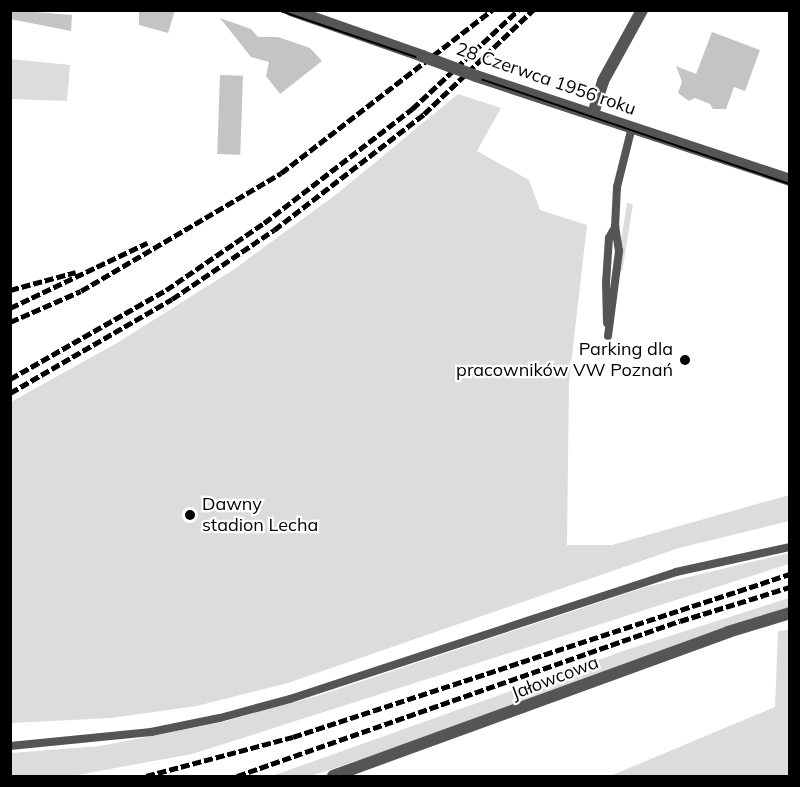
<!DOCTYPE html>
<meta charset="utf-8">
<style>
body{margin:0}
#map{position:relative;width:800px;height:787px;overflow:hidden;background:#fff;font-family:Mulish,sans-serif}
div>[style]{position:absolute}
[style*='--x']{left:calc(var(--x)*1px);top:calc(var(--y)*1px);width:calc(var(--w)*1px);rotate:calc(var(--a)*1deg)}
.green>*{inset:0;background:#dcdcdc;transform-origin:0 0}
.building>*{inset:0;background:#c4c4c4;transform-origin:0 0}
.service>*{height:8px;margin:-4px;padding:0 4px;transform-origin:4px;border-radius:4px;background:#555}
.minor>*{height:12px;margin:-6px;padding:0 6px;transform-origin:6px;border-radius:6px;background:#555}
.tertiary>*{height:12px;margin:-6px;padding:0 6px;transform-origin:6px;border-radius:6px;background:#555}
.tram>*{height:1.5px;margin:-0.75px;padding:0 0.75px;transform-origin:0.75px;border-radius:0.75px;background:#000}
.rail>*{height:4.5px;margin-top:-2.25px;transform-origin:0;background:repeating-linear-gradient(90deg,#000 0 9px,transparent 0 12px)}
.tertiary-bridge>*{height:12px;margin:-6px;padding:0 6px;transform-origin:6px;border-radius:6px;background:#555}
.dots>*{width:16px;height:16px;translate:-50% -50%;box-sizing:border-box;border:3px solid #fff;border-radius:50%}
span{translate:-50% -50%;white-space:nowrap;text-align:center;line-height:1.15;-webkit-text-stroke:4.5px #fff;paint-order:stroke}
.street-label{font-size:18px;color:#000}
.poi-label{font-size:18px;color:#000}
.right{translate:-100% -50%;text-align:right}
.left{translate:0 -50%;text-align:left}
.frame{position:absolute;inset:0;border:12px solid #000;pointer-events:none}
</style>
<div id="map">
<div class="green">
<div style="clip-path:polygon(11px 59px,70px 65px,67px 101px,11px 99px)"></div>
<div style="clip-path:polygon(458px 94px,501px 108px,477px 151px,529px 180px,540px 210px,587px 225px,569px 382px,567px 545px,612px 545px,789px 495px,789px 521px,679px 548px,288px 683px,197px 706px,111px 718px,11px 723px,11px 402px,117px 343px,233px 270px,338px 193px)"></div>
<div style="left:627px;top:203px;width:6px;height:68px;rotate:9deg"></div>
<div style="clip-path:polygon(789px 553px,789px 564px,192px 754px,72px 776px,11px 776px,11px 753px,100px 746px,219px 723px,320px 695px,646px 587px)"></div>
<div style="clip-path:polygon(789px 598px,789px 608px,415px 741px,311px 776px,272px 776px,629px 649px)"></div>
<div style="clip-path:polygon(789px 630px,789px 776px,610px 776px,775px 707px,778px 631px)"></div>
</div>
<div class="building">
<div style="clip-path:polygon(10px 10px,72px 15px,71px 31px,10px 19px)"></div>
<div style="clip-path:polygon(139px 10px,175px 10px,168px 33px,139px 25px)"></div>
<div style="clip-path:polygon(220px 18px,251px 29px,258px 37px,278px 37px,310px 48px,322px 61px,280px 94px,266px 76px,269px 62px,251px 57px)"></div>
<div style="clip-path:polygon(712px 32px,760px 50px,745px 91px,734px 87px,726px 109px,713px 109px,710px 104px,695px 98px,689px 101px,678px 93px,682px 82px,676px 66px,696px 74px)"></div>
<div style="left:220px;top:75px;width:23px;height:79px;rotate:2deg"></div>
</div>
<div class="service">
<div style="--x:607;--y:323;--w:40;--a:-91.4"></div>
<div style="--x:606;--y:283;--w:45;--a:-86.2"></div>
<div style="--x:609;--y:238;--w:13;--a:-61"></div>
<div style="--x:608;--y:336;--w:86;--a:-82.6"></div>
<div style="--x:619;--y:251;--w:24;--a:-99"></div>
<div style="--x:615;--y:227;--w:40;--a:-87.1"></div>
<div style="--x:617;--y:187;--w:62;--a:-76"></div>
<div style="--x:10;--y:746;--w:142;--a:-5.7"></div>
<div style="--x:151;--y:732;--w:70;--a:-11.5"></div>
<div style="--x:220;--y:718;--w:73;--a:-15.2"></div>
<div style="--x:290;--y:699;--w:406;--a:-18.2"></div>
<div style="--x:676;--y:572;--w:117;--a:-12.4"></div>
</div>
<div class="minor">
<div style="--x:593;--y:114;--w:34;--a:-73"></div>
<div style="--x:603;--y:81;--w:81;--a:-61.2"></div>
<div style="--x:333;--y:776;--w:420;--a:-20"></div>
<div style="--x:728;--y:632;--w:65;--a:-17"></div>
</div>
<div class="tertiary">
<div style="--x:291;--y:10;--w:139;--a:19.3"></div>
<div style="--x:476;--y:76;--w:331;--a:18.3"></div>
</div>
<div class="tram">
<div style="--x:278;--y:10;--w:541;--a:18.77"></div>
</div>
<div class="rail">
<div style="--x:10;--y:290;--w:68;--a:-15.3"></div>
<div style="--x:10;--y:308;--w:152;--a:-25.4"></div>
<div style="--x:10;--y:322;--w:77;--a:-23.6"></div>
<div style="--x:81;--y:291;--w:232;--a:-30.5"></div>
<div style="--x:281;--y:173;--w:267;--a:-37.7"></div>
<div style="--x:10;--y:379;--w:180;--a:-29.7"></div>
<div style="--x:166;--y:290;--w:119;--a:-34.4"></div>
<div style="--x:264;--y:223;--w:187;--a:-37.6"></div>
<div style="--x:412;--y:109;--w:145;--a:-43"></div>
<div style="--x:10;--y:393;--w:187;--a:-30.1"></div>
<div style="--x:172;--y:299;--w:123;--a:-34.1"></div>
<div style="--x:274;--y:230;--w:190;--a:-37.7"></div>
<div style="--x:424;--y:114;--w:151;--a:-43.7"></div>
<div style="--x:146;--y:776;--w:152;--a:-14.9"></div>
<div style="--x:293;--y:737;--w:523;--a:-18.16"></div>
<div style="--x:237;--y:776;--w:469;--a:-19.3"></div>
<div style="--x:680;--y:621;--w:115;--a:-17.2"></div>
</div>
<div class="tertiary-bridge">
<div style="--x:422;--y:56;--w:58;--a:20.3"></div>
</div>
<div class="dots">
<div style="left:685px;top:360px;background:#000"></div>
<div style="left:190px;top:515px;background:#000"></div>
</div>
<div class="street-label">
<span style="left:546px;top:79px;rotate:19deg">28 Czerwca 1956 roku</span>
<span style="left:555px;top:678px;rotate:-21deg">Jałowcowa</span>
</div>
<div class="poi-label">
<span class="right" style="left:673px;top:360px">Parking dla<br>pracowników VW Poznań</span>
<span class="left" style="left:202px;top:515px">Dawny<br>stadion Lecha</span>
</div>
<div class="frame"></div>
</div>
